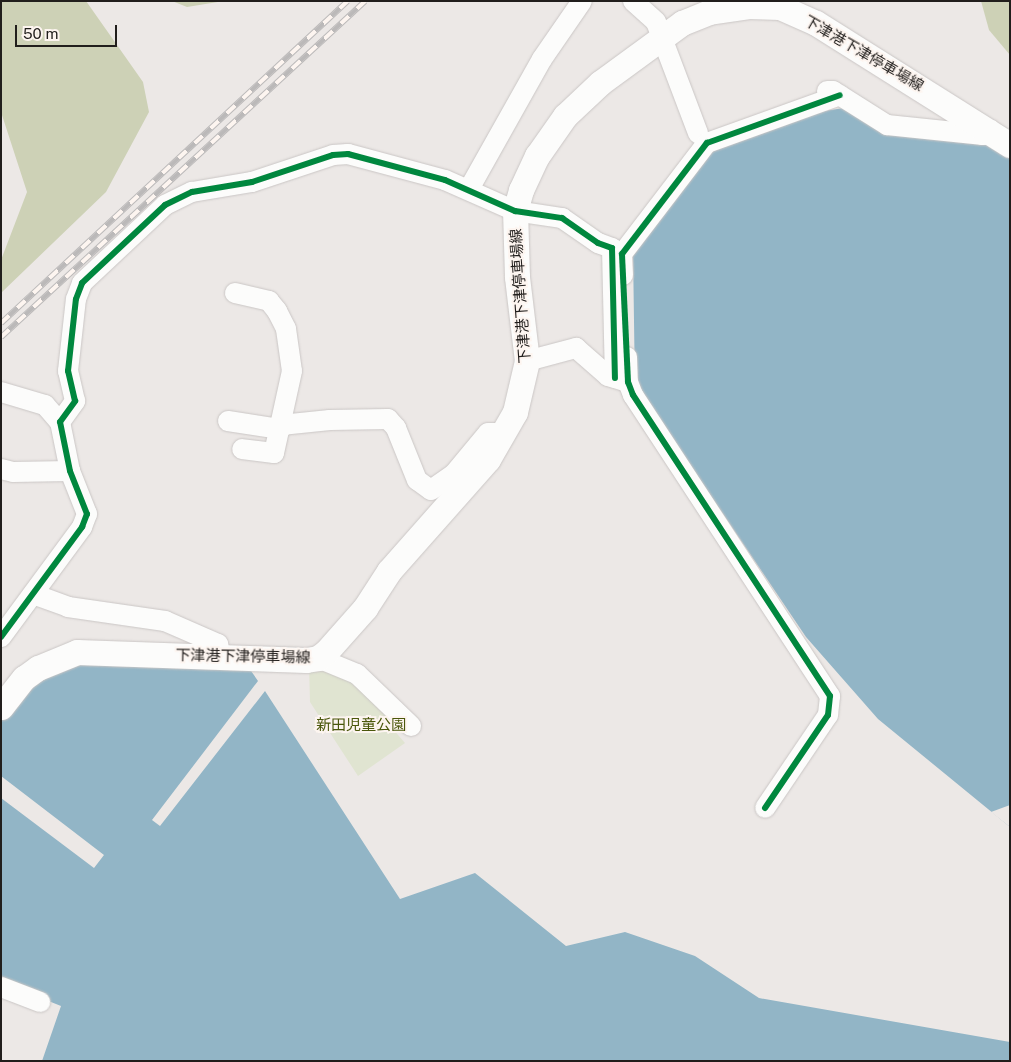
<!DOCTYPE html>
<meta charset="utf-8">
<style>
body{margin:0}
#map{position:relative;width:1011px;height:1062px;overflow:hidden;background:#ece8e6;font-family:"Public Sans","Noto Sans JP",sans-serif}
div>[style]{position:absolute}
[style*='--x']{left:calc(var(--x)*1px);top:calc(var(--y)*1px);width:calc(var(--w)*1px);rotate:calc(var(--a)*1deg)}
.green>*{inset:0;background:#e0e4d1}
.forest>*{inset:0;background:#cdd1b6}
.water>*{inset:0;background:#92b5c6}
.pier>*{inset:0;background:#ece8e6}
.roads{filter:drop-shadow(0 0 1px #cac6c5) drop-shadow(0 0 1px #cac6c5)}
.minor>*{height:20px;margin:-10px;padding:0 10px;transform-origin:10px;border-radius:10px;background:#fcfcfb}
.major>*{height:25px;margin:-12.5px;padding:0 12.5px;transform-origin:12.5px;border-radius:12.5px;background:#fcfcfb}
.rail>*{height:5.5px;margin-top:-2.75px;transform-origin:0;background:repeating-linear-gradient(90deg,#fdf5f0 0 11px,#bbb9b9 0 22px);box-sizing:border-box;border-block:1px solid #bbb9b9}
.cycleway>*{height:6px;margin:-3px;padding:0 3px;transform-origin:3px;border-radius:3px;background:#00873e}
span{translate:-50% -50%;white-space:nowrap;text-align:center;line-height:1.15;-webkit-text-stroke:4px #fdf5f0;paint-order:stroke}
.street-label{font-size:15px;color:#211e1c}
.park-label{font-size:15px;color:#4a570b}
.frame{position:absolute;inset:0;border:2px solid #211e1c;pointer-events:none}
.scale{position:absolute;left:15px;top:25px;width:102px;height:22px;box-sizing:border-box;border:2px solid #211e1c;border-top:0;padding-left:6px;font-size:15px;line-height:18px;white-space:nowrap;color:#211e1c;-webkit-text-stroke:4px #fdf5f0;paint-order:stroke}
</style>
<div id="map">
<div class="green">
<div style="clip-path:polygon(309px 665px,333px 667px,399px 719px,392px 728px,405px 743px,358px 776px,310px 702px)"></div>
</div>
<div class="forest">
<div style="clip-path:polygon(1px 1px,86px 1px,143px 82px,149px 112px,106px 192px,1px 293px,1px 260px,27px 192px,1px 112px)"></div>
<div style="clip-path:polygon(172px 1px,224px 1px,187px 7px)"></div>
<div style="clip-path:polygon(981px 1px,1010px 1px,1010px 55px,989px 30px)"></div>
</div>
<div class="water">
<div style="clip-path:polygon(844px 108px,991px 143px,1010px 156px,1010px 827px,878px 719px,806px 637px,682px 453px,635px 390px,633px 252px,713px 151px,817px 112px)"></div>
<div style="clip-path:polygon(74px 662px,249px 668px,258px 681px,152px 820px,160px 826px,265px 691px,400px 899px,475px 873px,566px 946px,625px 932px,695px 956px,759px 998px,1010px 1042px,1010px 1061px,42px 1061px,61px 1006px,1px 982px,1px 798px,94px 868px,104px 855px,1px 776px,1px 718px,26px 688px)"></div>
</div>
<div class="pier">
<div style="clip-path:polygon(1010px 805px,1010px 827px,991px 812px)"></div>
</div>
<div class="roads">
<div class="minor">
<div style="--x:633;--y:1;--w:31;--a:42"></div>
<div style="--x:656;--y:22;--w:119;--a:69.3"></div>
<div style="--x:827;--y:91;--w:6;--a:0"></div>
<div style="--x:833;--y:91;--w:64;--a:32.2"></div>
<div style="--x:887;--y:125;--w:97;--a:5.9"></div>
<div style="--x:983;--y:135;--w:9;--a:-36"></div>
<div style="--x:469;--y:189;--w:149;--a:-60.7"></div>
<div style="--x:542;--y:59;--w:70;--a:-55.4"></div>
<div style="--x:623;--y:275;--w:21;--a:-93"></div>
<div style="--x:622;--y:254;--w:140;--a:-52.6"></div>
<div style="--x:707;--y:143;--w:141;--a:-19.8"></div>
<div style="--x:235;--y:293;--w:35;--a:13"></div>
<div style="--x:269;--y:301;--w:13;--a:51"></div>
<div style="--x:277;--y:311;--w:20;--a:63"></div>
<div style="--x:286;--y:329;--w:42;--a:81.9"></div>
<div style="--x:292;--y:371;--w:84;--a:102.4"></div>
<div style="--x:274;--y:453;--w:32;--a:-173"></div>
<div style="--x:627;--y:357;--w:25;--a:88"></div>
<div style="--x:628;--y:382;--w:14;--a:69"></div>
<div style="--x:633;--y:395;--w:360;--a:56.8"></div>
<div style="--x:830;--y:696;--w:19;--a:96"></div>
<div style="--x:828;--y:715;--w:112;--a:124.1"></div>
<div style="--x:527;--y:361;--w:51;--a:-14.9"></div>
<div style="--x:576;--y:348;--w:43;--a:41.2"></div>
<div style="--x:608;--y:376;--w:17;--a:17"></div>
<div style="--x:1;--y:392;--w:46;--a:16.5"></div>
<div style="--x:45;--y:405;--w:23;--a:49"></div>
<div style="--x:228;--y:421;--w:53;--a:8.7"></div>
<div style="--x:281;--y:425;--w:49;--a:-5.8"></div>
<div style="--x:330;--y:420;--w:58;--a:-1"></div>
<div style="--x:388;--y:419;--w:12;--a:48"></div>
<div style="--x:396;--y:428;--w:56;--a:68"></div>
<div style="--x:417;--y:480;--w:17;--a:36"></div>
<div style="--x:431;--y:490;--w:28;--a:-35"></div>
<div style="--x:454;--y:474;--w:53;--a:-50.3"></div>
<div style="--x:488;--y:433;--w:17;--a:0"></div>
<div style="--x:1;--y:469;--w:12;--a:14"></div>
<div style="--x:13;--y:472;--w:57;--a:-1"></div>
<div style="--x:33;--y:594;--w:37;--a:20"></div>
<div style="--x:68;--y:607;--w:98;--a:8.2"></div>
<div style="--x:165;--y:621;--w:58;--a:23.5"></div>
<div style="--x:218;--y:644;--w:13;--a:77"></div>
<div style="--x:1;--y:637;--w:137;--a:-53.6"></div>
<div style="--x:82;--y:527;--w:14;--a:-69"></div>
<div style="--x:87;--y:514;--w:46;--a:-111.6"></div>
<div style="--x:70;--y:471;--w:50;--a:-101.5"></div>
<div style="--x:60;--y:422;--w:26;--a:-54"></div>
<div style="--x:75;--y:401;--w:31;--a:-103"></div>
<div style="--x:68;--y:371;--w:72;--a:-83.7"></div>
<div style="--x:76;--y:299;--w:17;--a:-69"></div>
<div style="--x:82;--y:283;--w:114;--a:-43.2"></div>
<div style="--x:165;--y:205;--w:30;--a:-26"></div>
<div style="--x:192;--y:192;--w:61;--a:-9.5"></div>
<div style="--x:252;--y:182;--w:85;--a:-18.4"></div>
<div style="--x:333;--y:155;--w:15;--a:-4"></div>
<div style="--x:348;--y:154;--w:100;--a:15"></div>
<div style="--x:445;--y:180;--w:77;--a:23.9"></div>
<div style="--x:515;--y:211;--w:48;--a:8.5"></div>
<div style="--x:562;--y:218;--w:44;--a:34.8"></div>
<div style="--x:598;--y:243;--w:15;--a:20"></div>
<div style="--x:612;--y:248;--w:130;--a:88.7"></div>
<div style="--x:318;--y:658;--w:42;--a:22.3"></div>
<div style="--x:357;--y:674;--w:75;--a:43.9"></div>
<div style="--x:1;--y:987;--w:42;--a:21"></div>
</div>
<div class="major">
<div style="--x:1;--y:707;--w:37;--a:-52"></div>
<div style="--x:24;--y:678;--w:17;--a:-36"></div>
<div style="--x:38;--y:668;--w:42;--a:-22.3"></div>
<div style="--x:77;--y:652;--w:229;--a:2"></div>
<div style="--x:306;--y:660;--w:12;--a:-9"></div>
<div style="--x:318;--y:658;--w:10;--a:-37"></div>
<div style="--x:326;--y:652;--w:59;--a:-48.4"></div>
<div style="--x:365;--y:608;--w:44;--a:-57"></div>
<div style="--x:389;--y:571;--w:149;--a:-48.5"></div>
<div style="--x:488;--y:459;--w:54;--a:-60.1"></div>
<div style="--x:515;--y:412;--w:52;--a:-76.8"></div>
<div style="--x:527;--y:361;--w:85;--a:-96.8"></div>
<div style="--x:517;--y:277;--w:66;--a:-91.7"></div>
<div style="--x:515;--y:211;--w:22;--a:-74"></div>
<div style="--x:521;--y:190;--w:38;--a:-65"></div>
<div style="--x:537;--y:156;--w:49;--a:-55"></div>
<div style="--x:565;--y:116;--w:48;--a:-43.3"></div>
<div style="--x:600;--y:83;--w:102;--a:-36.2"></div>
<div style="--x:682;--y:23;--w:29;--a:-22"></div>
<div style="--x:709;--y:12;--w:40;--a:-8.5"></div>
<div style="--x:749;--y:6;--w:31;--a:2"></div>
<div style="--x:780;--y:7;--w:39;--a:24"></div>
<div style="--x:816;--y:23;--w:229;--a:32.2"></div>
</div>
</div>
<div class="rail">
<div style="--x:1;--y:323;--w:473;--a:-42.9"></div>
<div style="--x:1;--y:337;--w:495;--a:-42.7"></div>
</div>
<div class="cycleway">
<div style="--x:1;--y:637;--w:137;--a:-53.6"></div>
<div style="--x:82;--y:527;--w:14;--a:-69"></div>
<div style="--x:87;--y:514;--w:46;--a:-111.6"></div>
<div style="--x:70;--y:471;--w:50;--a:-101.5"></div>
<div style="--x:60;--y:422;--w:26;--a:-54"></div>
<div style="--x:75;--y:401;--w:31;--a:-103"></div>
<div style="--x:68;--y:371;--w:72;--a:-83.7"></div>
<div style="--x:76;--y:299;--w:17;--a:-69"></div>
<div style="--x:82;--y:283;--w:114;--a:-43.2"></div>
<div style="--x:165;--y:205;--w:30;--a:-26"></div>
<div style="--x:192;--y:192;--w:61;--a:-9.5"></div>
<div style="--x:252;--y:182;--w:85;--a:-18.4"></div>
<div style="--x:333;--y:155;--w:15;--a:-4"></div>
<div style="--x:348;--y:154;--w:100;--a:15"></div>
<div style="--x:445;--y:180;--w:77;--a:23.9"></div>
<div style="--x:515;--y:211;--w:48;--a:8.5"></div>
<div style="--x:562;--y:218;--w:44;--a:34.8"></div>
<div style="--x:598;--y:243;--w:15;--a:20"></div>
<div style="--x:612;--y:248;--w:130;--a:88.7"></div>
<div style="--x:765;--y:808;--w:112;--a:-55.9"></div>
<div style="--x:828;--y:715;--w:19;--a:-84"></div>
<div style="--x:830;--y:696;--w:360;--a:-123.2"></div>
<div style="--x:633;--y:395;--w:14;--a:-111"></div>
<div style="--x:628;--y:382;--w:128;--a:-92.7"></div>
<div style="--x:622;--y:254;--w:140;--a:-52.6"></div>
<div style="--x:707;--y:143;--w:141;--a:-19.8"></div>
</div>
<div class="street-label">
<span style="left:864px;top:53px;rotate:30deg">下津港下津停車場線</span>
<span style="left:520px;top:296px;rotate:-94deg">下津港下津停車場線</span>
<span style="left:243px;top:656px;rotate:1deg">下津港下津停車場線</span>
</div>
<div class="park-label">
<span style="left:361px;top:725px">新田児童公園</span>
</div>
<div class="frame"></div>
<div class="scale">50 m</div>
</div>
